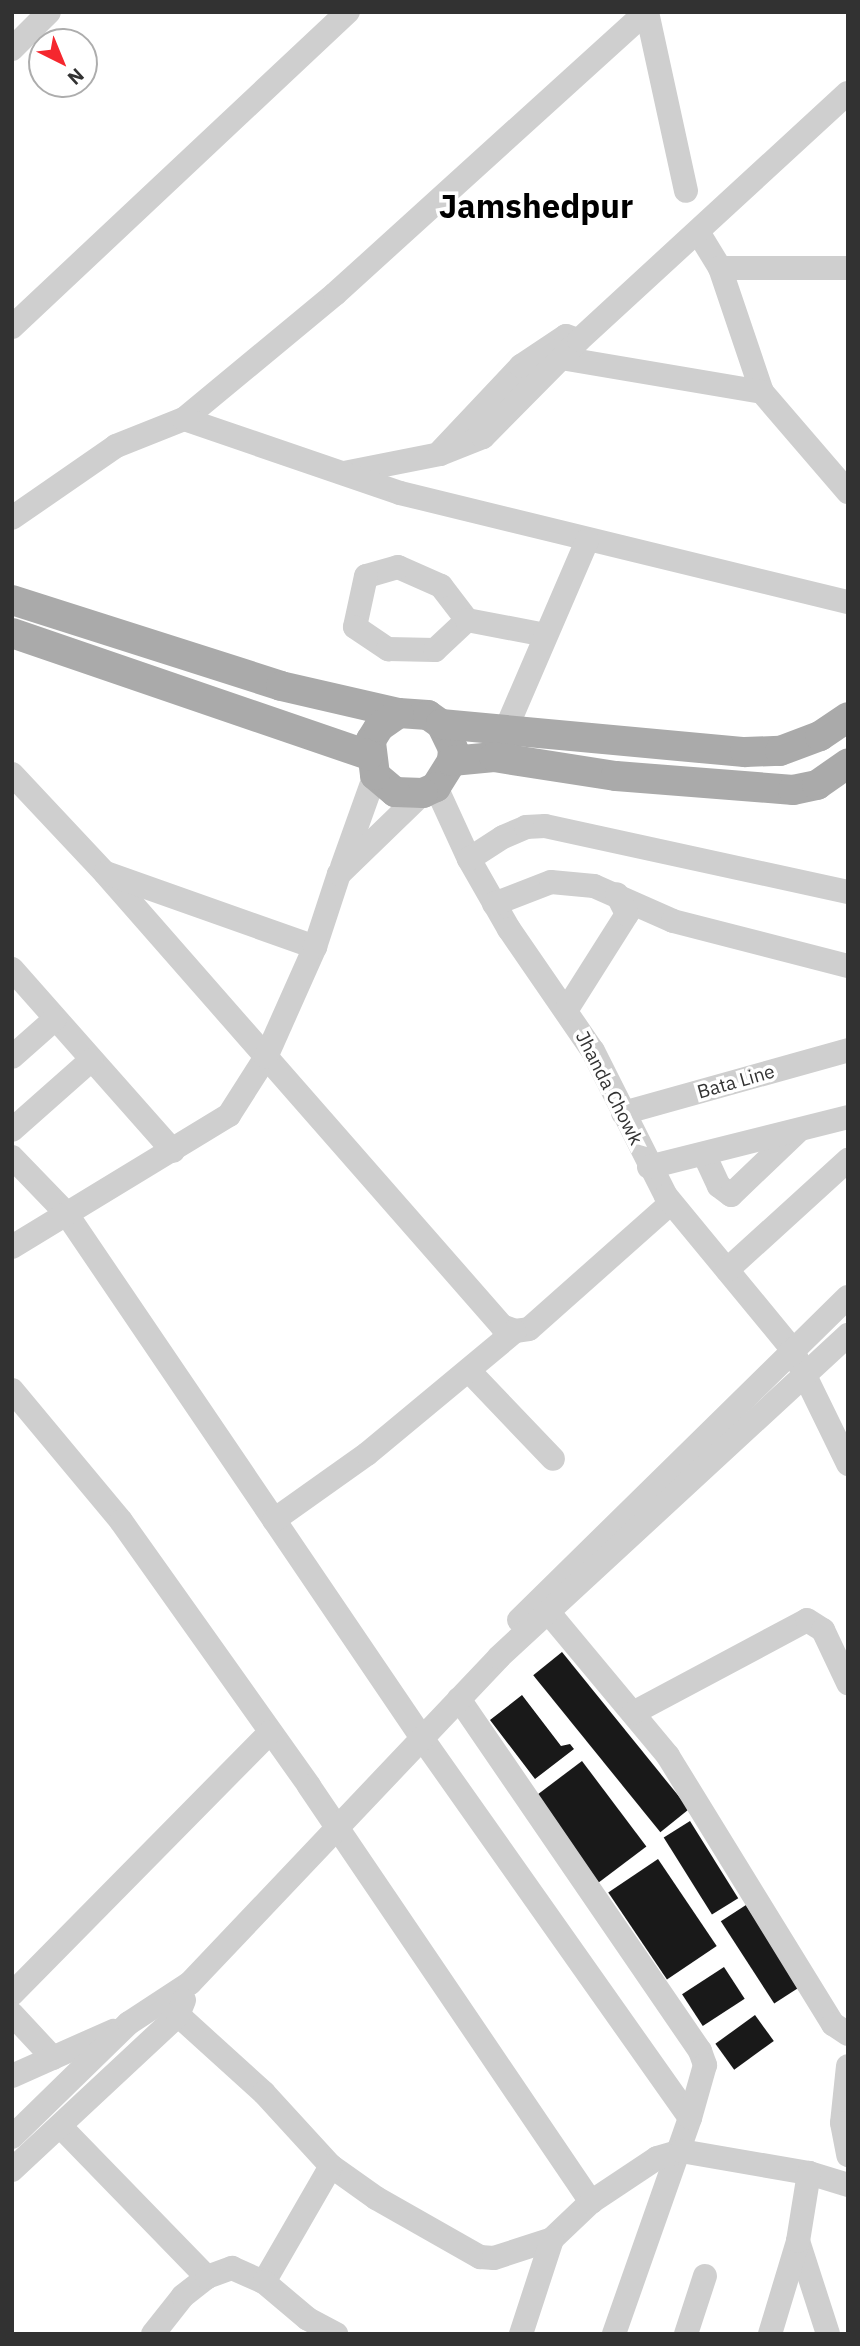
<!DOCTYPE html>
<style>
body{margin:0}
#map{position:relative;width:860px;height:2346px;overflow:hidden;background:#fff;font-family:"IBM Plex Sans",sans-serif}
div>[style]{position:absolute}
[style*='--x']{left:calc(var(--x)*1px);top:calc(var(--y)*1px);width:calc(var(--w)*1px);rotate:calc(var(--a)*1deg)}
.building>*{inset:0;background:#191919;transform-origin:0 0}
.minor>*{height:24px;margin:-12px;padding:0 12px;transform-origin:12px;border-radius:12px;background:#cfcfcf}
.major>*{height:30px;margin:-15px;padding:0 15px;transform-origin:15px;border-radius:15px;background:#aaa}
span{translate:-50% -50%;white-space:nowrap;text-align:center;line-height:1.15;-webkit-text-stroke:7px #fff;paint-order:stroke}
.street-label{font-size:19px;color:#323232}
.town-label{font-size:33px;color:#000;font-weight:700}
.frame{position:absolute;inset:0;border:14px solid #323232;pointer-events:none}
.north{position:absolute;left:28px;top:28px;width:70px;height:70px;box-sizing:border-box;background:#fff;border:2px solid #adadad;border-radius:50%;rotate:137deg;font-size:19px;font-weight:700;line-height:28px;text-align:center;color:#323232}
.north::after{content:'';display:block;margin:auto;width:24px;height:32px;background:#f5272e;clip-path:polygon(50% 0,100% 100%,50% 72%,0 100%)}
</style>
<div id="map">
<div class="building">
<div style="left:562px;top:1652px;width:202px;height:37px;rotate:51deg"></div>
<div style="clip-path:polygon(522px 1695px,561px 1746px,570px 1744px,574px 1749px,535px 1779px,490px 1720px)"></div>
<div style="left:582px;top:1761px;width:107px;height:61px;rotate:53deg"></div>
<div style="left:690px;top:1821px;width:91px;height:31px;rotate:58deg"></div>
<div style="left:658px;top:1859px;width:105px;height:60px;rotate:56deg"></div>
<div style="left:746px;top:1905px;width:98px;height:30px;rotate:57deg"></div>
<div style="left:724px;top:1967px;width:38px;height:50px;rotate:57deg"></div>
<div style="left:755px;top:2015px;width:32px;height:49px;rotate:54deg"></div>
</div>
<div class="minor">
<div style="--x:647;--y:12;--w:183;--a:77.7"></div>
<div style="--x:12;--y:49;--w:52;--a:-45"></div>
<div style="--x:698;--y:232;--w:42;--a:58.6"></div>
<div style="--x:720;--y:268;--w:131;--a:71.3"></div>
<div style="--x:762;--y:392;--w:132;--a:49.3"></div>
<div style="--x:720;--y:268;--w:128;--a:0"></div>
<div style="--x:12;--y:327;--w:461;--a:-43.2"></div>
<div style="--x:561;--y:358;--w:204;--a:9.6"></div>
<div style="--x:184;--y:419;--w:196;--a:-39.6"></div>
<div style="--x:335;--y:294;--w:420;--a:-42.2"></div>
<div style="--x:441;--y:451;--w:117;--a:-46.7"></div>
<div style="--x:521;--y:366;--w:54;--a:-33.7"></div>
<div style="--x:566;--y:336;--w:6;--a:18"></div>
<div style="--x:344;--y:473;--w:98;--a:-11.2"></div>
<div style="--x:440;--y:454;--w:46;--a:-21.6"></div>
<div style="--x:483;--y:437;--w:136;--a:-45.3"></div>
<div style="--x:579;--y:340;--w:365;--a:-42.6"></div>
<div style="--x:12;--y:518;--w:126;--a:-34.7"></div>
<div style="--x:116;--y:446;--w:73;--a:-21.7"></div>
<div style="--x:184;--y:419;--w:228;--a:18.9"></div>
<div style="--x:400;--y:493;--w:461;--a:13.7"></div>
<div style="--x:467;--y:620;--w:43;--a:-127.4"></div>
<div style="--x:441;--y:586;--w:47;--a:-156.2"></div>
<div style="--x:398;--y:567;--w:33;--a:164"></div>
<div style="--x:366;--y:576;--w:52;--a:102.2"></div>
<div style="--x:355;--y:627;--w:40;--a:34"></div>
<div style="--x:388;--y:649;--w:47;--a:1.2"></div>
<div style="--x:435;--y:650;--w:44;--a:-43.2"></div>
<div style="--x:467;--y:620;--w:80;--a:10.8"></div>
<div style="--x:506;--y:729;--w:205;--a:-66.7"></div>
<div style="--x:12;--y:774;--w:136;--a:46.8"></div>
<div style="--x:105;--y:873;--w:602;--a:48.77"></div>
<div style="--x:502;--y:1326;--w:14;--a:21"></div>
<div style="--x:515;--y:1331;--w:14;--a:-8"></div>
<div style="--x:529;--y:1329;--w:190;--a:-41.6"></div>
<div style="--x:436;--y:787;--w:79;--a:65.4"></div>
<div style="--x:469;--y:859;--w:81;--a:60.3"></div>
<div style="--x:509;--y:929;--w:148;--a:55.5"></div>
<div style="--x:593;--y:1051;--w:162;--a:63.3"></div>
<div style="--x:666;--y:1196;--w:198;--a:50.5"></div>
<div style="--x:792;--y:1349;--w:128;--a:64"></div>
<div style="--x:469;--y:859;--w:40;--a:-32.9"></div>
<div style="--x:503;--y:837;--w:25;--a:-23"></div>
<div style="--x:526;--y:827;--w:19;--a:-3"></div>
<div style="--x:545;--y:826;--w:310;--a:12.3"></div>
<div style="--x:342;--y:867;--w:98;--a:-70.3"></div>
<div style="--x:106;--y:873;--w:222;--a:19.5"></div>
<div style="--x:494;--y:904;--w:61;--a:-21.1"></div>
<div style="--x:551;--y:882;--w:43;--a:5.3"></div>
<div style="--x:594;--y:886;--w:86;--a:23.9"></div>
<div style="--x:673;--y:921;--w:181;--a:14.4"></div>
<div style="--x:12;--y:969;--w:243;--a:48.5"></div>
<div style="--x:567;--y:1009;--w:112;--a:-57.7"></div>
<div style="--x:627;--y:914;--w:22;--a:-117"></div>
<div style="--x:12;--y:1057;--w:57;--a:-41.5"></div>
<div style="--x:623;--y:1113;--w:234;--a:-15.6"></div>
<div style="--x:12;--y:1130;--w:106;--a:-41.5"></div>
<div style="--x:704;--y:1154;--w:35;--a:65"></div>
<div style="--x:719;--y:1186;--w:15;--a:37"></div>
<div style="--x:731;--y:1195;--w:93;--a:-43.7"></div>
<div style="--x:12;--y:1157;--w:78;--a:46"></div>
<div style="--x:66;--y:1213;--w:638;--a:55.86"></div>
<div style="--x:424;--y:1741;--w:461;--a:54.8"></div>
<div style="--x:690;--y:2118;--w:229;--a:109.4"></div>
<div style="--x:649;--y:1167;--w:205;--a:-14.1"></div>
<div style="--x:12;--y:1247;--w:254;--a:-31.3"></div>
<div style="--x:229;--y:1115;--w:69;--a:-57.5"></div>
<div style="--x:266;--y:1057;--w:120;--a:-66"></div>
<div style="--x:315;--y:947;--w:77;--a:-71.8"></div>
<div style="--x:339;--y:874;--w:117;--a:-44"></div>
<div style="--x:727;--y:1270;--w:164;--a:-42.3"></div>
<div style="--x:470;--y:1372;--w:120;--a:46.3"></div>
<div style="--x:12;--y:1390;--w:170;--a:50.2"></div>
<div style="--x:121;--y:1521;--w:325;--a:54.6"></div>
<div style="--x:309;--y:1786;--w:503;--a:55.87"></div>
<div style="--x:274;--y:1520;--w:114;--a:-35.4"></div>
<div style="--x:367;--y:1454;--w:192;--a:-39.7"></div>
<div style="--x:549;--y:1613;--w:186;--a:50.2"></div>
<div style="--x:668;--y:1756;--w:315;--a:58.4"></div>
<div style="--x:833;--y:2024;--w:18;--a:34"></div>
<div style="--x:519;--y:1620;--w:461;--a:-44.5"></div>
<div style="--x:459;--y:1699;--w:427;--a:55.6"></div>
<div style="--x:700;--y:2051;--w:15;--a:70"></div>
<div style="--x:705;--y:2065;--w:55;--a:105.8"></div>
<div style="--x:633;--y:1713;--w:197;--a:-28.1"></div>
<div style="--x:807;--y:1620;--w:19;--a:32"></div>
<div style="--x:823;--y:1630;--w:59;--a:64.7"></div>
<div style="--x:12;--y:1994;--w:368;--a:-45.4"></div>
<div style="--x:12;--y:2014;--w:60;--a:47"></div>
<div style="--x:178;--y:2015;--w:116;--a:42.2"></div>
<div style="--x:264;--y:2093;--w:99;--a:47.5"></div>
<div style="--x:331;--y:2166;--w:55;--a:35.4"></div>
<div style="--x:376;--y:2198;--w:120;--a:29.6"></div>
<div style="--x:480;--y:2257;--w:14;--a:4"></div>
<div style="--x:494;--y:2258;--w:61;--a:-18.1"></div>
<div style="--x:552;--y:2239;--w:54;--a:-43.5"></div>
<div style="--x:591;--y:2202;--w:79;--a:-33.7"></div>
<div style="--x:657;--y:2158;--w:25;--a:-16"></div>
<div style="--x:681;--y:2151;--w:130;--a:9.8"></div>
<div style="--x:809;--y:2173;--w:41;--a:17.1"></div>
<div style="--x:848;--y:2066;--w:57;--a:96"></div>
<div style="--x:842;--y:2123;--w:33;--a:79"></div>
<div style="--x:12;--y:2076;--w:111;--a:-24"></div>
<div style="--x:60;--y:2126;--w:211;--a:45.8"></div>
<div style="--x:12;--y:2137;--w:163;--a:-44.3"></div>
<div style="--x:129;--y:2023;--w:73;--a:-33.3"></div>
<div style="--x:190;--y:1983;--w:449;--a:-46.5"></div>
<div style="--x:499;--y:1657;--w:475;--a:-42.7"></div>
<div style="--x:12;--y:2170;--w:227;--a:-43"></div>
<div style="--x:178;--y:2015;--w:16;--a:-68"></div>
<div style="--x:798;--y:2241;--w:98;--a:72.1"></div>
<div style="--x:264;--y:2282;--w:134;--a:-60"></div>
<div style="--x:153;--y:2334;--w:48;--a:-51.7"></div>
<div style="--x:183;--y:2296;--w:31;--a:-38"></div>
<div style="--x:207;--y:2277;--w:27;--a:-20"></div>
<div style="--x:232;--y:2268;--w:35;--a:24"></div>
<div style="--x:264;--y:2282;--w:57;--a:40.1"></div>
<div style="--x:308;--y:2319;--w:32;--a:28"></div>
<div style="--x:521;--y:2334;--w:100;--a:-71.9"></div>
<div style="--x:686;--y:2334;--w:61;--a:-71.9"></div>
<div style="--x:770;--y:2334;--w:97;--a:-73.2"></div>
<div style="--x:798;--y:2241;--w:69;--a:-80.8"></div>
</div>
<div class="major">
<div style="--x:12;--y:600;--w:282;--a:17.7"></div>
<div style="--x:281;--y:686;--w:121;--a:12.9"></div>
<div style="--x:399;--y:713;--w:29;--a:4"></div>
<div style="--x:428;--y:715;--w:16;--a:35"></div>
<div style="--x:441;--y:724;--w:28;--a:64"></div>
<div style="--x:453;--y:749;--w:12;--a:95"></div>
<div style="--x:452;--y:761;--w:31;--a:122"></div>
<div style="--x:436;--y:787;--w:14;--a:155"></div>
<div style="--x:423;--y:793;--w:28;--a:-178"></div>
<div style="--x:395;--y:792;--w:26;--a:-140"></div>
<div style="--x:375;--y:775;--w:35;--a:-97"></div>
<div style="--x:371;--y:740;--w:15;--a:-58"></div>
<div style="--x:379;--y:727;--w:24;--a:-35"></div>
<div style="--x:12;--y:633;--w:377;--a:18.9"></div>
<div style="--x:441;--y:724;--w:305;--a:5.3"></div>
<div style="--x:745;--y:752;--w:35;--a:-2"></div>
<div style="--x:780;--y:751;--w:43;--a:-20.6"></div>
<div style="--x:820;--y:736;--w:34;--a:-34"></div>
<div style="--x:452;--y:761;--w:42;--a:-5.4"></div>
<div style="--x:494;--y:757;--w:123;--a:8.9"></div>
<div style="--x:616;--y:776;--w:178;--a:4.5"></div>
<div style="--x:793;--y:790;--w:25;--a:-12"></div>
<div style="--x:817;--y:785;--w:38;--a:-35"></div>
</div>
<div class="street-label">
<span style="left:736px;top:1082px;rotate:-16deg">Bata Line</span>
<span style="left:609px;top:1088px;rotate:63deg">Jhanda Chowk</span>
</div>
<div class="town-label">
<span style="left:536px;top:206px">Jamshedpur</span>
</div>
<div class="frame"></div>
<div class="north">N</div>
</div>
